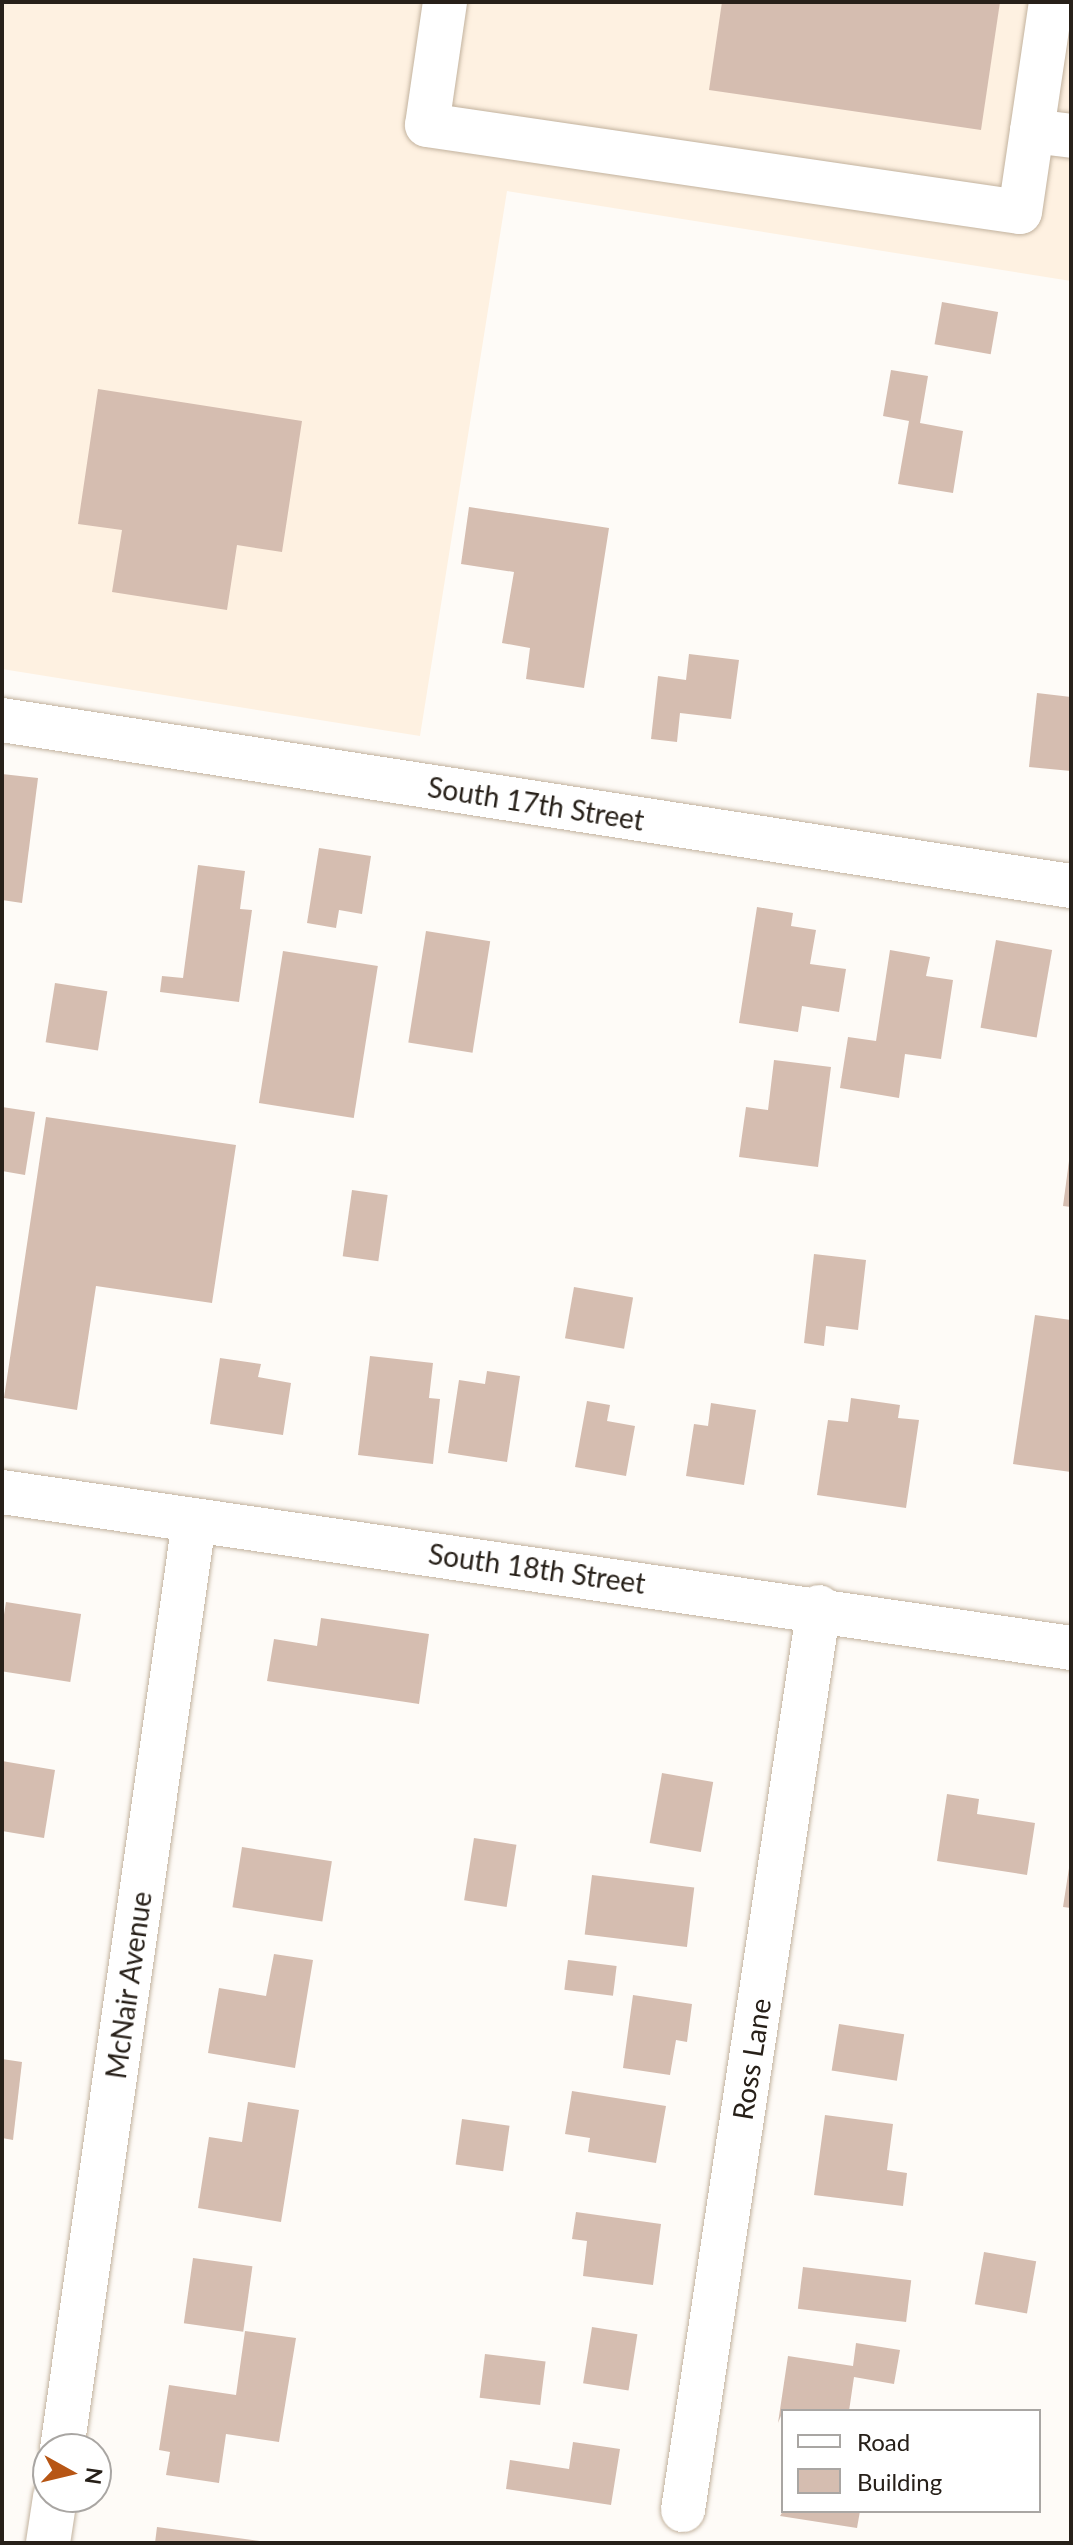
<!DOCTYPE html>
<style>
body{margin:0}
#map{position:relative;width:1073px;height:2545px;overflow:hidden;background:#fefbf7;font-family:Lato,sans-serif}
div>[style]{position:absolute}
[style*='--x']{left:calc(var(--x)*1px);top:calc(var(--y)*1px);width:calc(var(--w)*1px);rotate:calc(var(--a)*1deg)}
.built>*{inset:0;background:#fef1e1}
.building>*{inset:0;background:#d5bdb0;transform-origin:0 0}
.roads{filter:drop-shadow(0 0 2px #c2b29e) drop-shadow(0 0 2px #c2b29e)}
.minor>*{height:44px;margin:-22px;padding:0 22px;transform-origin:22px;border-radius:22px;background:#fff}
span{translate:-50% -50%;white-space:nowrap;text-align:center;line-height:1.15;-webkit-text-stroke:8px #fff;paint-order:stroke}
.street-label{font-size:28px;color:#272019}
.frame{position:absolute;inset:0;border:4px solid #272019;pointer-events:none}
.legend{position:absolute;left:781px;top:2409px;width:260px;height:104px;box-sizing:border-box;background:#fff;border:2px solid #a9a6a3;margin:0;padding:10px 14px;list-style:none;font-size:24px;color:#272019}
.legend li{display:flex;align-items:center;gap:16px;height:40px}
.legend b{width:40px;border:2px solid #a9a6a3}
.north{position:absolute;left:32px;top:2433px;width:80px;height:80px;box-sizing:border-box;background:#fff;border:2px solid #a9a6a3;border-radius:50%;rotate:98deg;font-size:22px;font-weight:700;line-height:32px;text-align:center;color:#272019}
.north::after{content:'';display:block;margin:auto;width:28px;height:36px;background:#b75615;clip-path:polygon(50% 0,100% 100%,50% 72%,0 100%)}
</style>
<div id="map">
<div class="built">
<div style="clip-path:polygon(2px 2px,1071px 2px,1071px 281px,507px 191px,420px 736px,2px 669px)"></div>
</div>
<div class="building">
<div style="clip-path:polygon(722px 2px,1000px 2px,981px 130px,709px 90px)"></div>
<div style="left:942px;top:302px;width:57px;height:43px;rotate:10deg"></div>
<div style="clip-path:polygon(891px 370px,928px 376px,920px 423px,963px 431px,953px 493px,898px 484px,909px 421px,883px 416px)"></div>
<div style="clip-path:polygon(98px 389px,302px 421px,282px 552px,237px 545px,227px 610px,112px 592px,122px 530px,78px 524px)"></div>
<div style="clip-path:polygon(469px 507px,609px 528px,584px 688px,526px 679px,530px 648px,502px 643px,514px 572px,461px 564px)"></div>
<div style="clip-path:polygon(689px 654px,739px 660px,731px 719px,680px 713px,677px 742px,651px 739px,658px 676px,686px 680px)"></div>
<div style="clip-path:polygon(1037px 693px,1071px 697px,1071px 771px,1029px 767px)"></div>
<div style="clip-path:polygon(2px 774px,38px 778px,22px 903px,2px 900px)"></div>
<div style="clip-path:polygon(319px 848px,371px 856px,362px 914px,339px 910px,336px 928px,307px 923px)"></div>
<div style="clip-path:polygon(198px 865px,245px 871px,240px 909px,252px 910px,239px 1002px,160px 992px,162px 976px,183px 978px)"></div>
<div style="clip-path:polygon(757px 907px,793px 913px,791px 926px,816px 930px,810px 964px,846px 969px,839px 1012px,802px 1006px,798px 1032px,739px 1023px)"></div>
<div style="left:426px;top:931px;width:65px;height:113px;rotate:9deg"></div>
<div style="left:996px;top:940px;width:57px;height:89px;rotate:10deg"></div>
<div style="clip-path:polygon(890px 950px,930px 957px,926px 976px,953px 980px,941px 1059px,905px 1054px,899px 1098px,840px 1088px,848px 1037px,876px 1041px)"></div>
<div style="left:283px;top:951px;width:96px;height:154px;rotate:9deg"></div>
<div style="left:55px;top:983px;width:53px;height:60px;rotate:9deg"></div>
<div style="clip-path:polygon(774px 1060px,831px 1067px,818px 1167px,739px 1157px,746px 1107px,768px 1110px)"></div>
<div style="clip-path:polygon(2px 1107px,35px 1112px,25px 1175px,2px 1171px)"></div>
<div style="clip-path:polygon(46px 1117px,236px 1145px,212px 1303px,96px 1286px,77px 1410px,4px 1398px)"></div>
<div style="clip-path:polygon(1069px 1161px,1071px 1161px,1071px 1207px,1063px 1206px)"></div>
<div style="left:352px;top:1190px;width:36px;height:67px;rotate:8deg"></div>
<div style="clip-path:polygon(814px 1254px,866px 1260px,858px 1330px,826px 1326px,824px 1346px,804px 1343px)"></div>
<div style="left:574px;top:1287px;width:60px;height:52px;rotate:10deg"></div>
<div style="clip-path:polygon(1035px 1315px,1071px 1320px,1071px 1472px,1013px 1464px)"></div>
<div style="clip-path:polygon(370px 1356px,433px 1363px,429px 1398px,440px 1399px,433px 1464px,358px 1455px)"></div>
<div style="clip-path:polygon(220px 1358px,261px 1364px,258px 1377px,291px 1383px,283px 1435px,210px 1424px)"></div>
<div style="clip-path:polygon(487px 1371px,520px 1376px,507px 1462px,448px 1453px,459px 1380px,485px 1384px)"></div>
<div style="clip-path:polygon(851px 1398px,900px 1405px,898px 1418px,919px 1420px,906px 1508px,817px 1495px,828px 1420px,848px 1422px)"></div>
<div style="clip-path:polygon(587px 1401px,610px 1405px,607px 1421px,635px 1426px,626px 1476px,575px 1467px)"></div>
<div style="clip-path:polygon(711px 1403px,756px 1410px,744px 1485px,686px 1476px,694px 1424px,708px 1426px)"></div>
<div style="left:6px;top:1602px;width:76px;height:69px;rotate:9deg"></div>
<div style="clip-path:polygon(321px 1618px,429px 1634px,419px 1704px,267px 1681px,274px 1639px,317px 1646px)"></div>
<div style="clip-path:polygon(2px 1761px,55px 1770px,44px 1838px,2px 1831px)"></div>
<div style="left:662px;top:1773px;width:52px;height:71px;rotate:10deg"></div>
<div style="clip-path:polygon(947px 1794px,979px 1799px,977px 1814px,1035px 1823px,1027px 1875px,937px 1861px)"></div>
<div style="left:474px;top:1838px;width:43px;height:63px;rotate:9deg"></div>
<div style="left:242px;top:1847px;width:91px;height:61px;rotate:9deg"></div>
<div style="clip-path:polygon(1069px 1868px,1071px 1868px,1071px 1908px,1063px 1907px)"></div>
<div style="left:592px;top:1875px;width:103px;height:60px;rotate:7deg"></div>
<div style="clip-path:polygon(274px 1954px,313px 1960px,295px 2068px,208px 2053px,219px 1988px,266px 1996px)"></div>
<div style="left:568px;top:1960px;width:49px;height:30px;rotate:7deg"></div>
<div style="clip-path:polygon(633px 1995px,692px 2004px,687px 2042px,676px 2040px,670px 2075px,623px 2068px)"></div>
<div style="left:839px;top:2024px;width:66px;height:47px;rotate:9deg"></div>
<div style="clip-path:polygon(2px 2059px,22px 2062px,13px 2140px,2px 2138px)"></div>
<div style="clip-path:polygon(572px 2091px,666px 2106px,656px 2163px,588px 2152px,590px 2138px,565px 2134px)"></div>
<div style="clip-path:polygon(248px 2102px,299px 2110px,281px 2222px,198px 2208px,209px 2137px,242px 2142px)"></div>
<div style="clip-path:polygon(825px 2115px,893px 2124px,887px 2170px,907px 2173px,903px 2206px,814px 2195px)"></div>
<div style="left:462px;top:2119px;width:48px;height:46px;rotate:8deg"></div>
<div style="clip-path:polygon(576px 2212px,661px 2224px,653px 2285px,583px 2276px,587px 2241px,572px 2239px)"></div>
<div style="left:984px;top:2252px;width:53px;height:53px;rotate:10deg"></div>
<div style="left:193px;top:2258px;width:60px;height:66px;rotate:8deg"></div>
<div style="left:803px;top:2267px;width:109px;height:42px;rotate:7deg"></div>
<div style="left:592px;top:2327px;width:46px;height:57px;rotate:9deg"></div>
<div style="clip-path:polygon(245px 2331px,296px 2338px,279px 2442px,226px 2434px,219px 2483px,166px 2475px,170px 2452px,159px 2450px,169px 2385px,236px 2395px)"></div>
<div style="clip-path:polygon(856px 2343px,900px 2350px,894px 2384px,854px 2377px,849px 2411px,783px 2411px,778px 2423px,788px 2356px,853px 2366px)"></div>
<div style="left:485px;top:2354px;width:61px;height:44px;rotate:7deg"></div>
<div style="clip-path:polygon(573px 2442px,620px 2449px,611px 2505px,506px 2489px,510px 2460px,569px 2469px)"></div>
<div style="clip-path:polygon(783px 2511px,860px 2511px,857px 2528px,780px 2516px)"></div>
<div style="clip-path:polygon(157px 2527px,260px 2541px,260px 2543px,155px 2543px)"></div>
</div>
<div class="roads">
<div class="minor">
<div style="--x:445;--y:2;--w:124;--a:98.3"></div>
<div style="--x:427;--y:125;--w:599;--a:8.35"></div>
<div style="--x:1020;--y:212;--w:82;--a:-81.6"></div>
<div style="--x:1051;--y:2;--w:130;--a:98.4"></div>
<div style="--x:1032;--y:131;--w:39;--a:7"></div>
<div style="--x:2;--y:720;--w:1082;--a:8.83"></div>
<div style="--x:2;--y:1492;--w:1080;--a:8.3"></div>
<div style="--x:62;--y:2449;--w:937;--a:-81.9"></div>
<div style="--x:683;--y:2510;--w:913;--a:-81.44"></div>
<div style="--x:48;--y:2543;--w:47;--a:-81.3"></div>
</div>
</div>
<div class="street-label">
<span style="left:536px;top:803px;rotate:9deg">South 17th Street</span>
<span style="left:537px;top:1568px;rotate:8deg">South 18th Street</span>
<span style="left:128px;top:1985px;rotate:-82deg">McNair Avenue</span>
<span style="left:751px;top:2059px;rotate:-81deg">Ross Lane</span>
</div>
<div class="frame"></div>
<ul class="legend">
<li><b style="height:10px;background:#fff"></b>Road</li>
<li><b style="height:22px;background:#d5bdb0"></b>Building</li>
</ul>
<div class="north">N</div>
</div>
